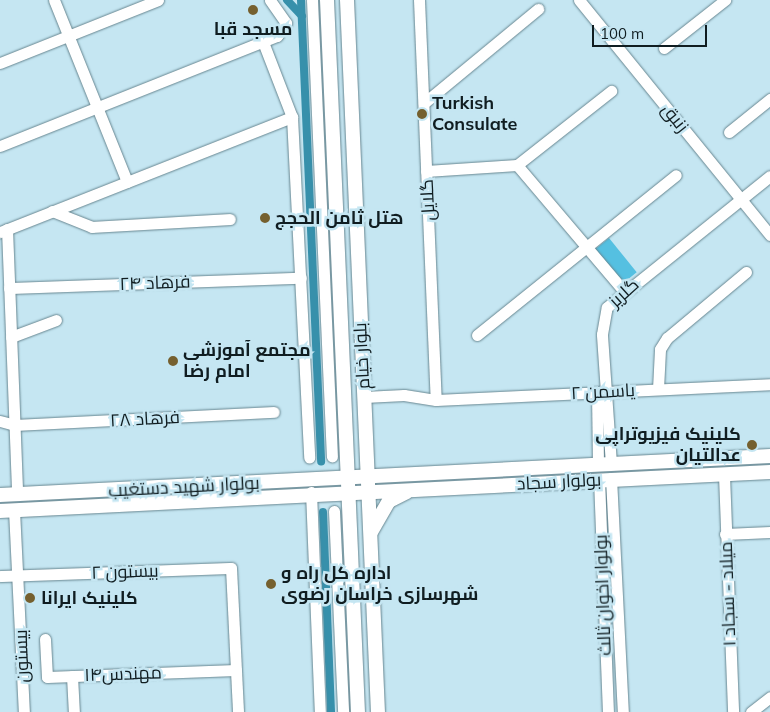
<!DOCTYPE html>
<meta charset="utf-8">
<style>
body{margin:0}
#map{position:relative;width:770px;height:712px;overflow:hidden;background:#c5e6f2;font-family:Mulish,Cairo,sans-serif}
div>[style]{position:absolute}
[style*='--x']{left:calc(var(--x)*1px);top:calc(var(--y)*1px);width:calc(var(--w)*1px);rotate:calc(var(--a)*1deg)}
.green>*{inset:0;background:#55c0e1;transform-origin:0 0}
.canal>*{height:8px;margin:-4px;padding:0 4px;transform-origin:4px;border-radius:4px;background:#3790ab}
.roads{filter:drop-shadow(0 0 1px #678690) drop-shadow(0 0 1px #678690)}
.minor>*{height:11px;margin:-5.5px;padding:0 5.5px;transform-origin:5.5px;border-radius:5.5px;background:#fff}
.major>*{height:14px;margin:-7px;padding:0 7px;transform-origin:7px;border-radius:7px;background:#fff}
.dots>*{width:14px;height:14px;translate:-50% -50%;box-sizing:border-box;border:2px solid #c5e6f2;border-radius:50%}
span{translate:-50% -50%;white-space:nowrap;text-align:center;line-height:1.15;-webkit-text-stroke:5px #c5e6f2;paint-order:stroke}
.poi-label{font-size:18px;color:#101d21;font-weight:700}
.left{translate:0 -50%;text-align:left}
.right{translate:-100% -50%;text-align:right}
.street-label{font-size:18px;color:#101d21}
.scale{position:absolute;left:592px;top:25px;width:115px;height:22px;box-sizing:border-box;border:2px solid #101d21;border-top:0;padding-left:6px;font-size:15px;line-height:18px;white-space:nowrap;color:#101d21;-webkit-text-stroke:4px #c5e6f2;paint-order:stroke}
</style>
<div id="map">
<div class="green">
<div style="left:609px;top:238px;width:44px;height:21px;rotate:51deg"></div>
</div>
<div class="canal">
<div style="--x:287;--y:0;--w:22;--a:47"></div>
<div style="--x:301;--y:0;--w:462;--a:87.5"></div>
<div style="--x:323;--y:512;--w:200;--a:87.7"></div>
</div>
<div class="roads">
<div class="minor">
<div style="--x:54;--y:0;--w:196;--a:68.1"></div>
<div style="--x:312;--y:0;--w:457;--a:87.5"></div>
<div style="--x:419;--y:0;--w:400;--a:87.6"></div>
<div style="--x:579;--y:0;--w:303;--a:50.9"></div>
<div style="--x:263;--y:42;--w:80;--a:68.9"></div>
<div style="--x:292;--y:117;--w:341;--a:87.1"></div>
<div style="--x:664;--y:48;--w:78;--a:-38.2"></div>
<div style="--x:0;--y:63;--w:170;--a:-21.7"></div>
<div style="--x:424;--y:103;--w:148;--a:-39.5"></div>
<div style="--x:729;--y:132;--w:53;--a:-38.8"></div>
<div style="--x:0;--y:146;--w:298;--a:-21.7"></div>
<div style="--x:277;--y:36;--w:16;--a:-55"></div>
<div style="--x:286;--y:23;--w:28;--a:-125"></div>
<div style="--x:517;--y:165;--w:165;--a:49.7"></div>
<div style="--x:517;--y:165;--w:120;--a:-38.2"></div>
<div style="--x:426;--y:171;--w:91;--a:-3.8"></div>
<div style="--x:52;--y:211;--w:43;--a:21.8"></div>
<div style="--x:92;--y:227;--w:138;--a:-3.3"></div>
<div style="--x:7;--y:229;--w:265;--a:87.8"></div>
<div style="--x:0;--y:232;--w:314;--a:-21.5"></div>
<div style="--x:9;--y:288;--w:292;--a:-2"></div>
<div style="--x:477;--y:335;--w:255;--a:-38.8"></div>
<div style="--x:11;--y:337;--w:48;--a:-20.7"></div>
<div style="--x:658;--y:389;--w:40;--a:-87.1"></div>
<div style="--x:660;--y:349;--w:13;--a:-58"></div>
<div style="--x:667;--y:338;--w:103;--a:-39.9"></div>
<div style="--x:597;--y:392;--w:73;--a:89.2"></div>
<div style="--x:364;--y:397;--w:40;--a:-2.9"></div>
<div style="--x:404;--y:395;--w:32;--a:9"></div>
<div style="--x:436;--y:400;--w:334;--a:-2.7"></div>
<div style="--x:0;--y:421;--w:16;--a:15"></div>
<div style="--x:15;--y:425;--w:259;--a:-2.9"></div>
<div style="--x:611;--y:464;--w:130;--a:-94"></div>
<div style="--x:602;--y:334;--w:27;--a:-80"></div>
<div style="--x:607;--y:307;--w:209;--a:-38.8"></div>
<div style="--x:724;--y:475;--w:237;--a:87.8"></div>
<div style="--x:611;--y:478;--w:234;--a:87.1"></div>
<div style="--x:599;--y:479;--w:233;--a:87.8"></div>
<div style="--x:311;--y:492;--w:220;--a:87.7"></div>
<div style="--x:14;--y:510;--w:202;--a:87.2"></div>
<div style="--x:334;--y:511;--w:201;--a:87.4"></div>
<div style="--x:725;--y:534;--w:45;--a:-2.5"></div>
<div style="--x:0;--y:576;--w:231;--a:-2"></div>
<div style="--x:231;--y:568;--w:144;--a:87.2"></div>
<div style="--x:45;--y:639;--w:38;--a:87"></div>
<div style="--x:47;--y:677;--w:189;--a:-2.1"></div>
<div style="--x:72;--y:676;--w:36;--a:87"></div>
<div style="--x:751;--y:712;--w:24;--a:-38"></div>
</div>
<div class="major">
<div style="--x:327;--y:0;--w:713;--a:87.51"></div>
<div style="--x:347;--y:0;--w:713;--a:87.51"></div>
<div style="--x:0;--y:495;--w:771;--a:-2.9"></div>
<div style="--x:0;--y:511;--w:771;--a:-2.9"></div>
<div style="--x:371;--y:532;--w:36;--a:-60"></div>
<div style="--x:389;--y:501;--w:20;--a:-27"></div>
</div>
</div>
<div class="dots">
<div style="left:253px;top:10px;background:#75602f"></div>
<div style="left:422px;top:114px;background:#75602f"></div>
<div style="left:265px;top:218px;background:#75602f"></div>
<div style="left:173px;top:361px;background:#75602f"></div>
<div style="left:752px;top:445px;background:#75602f"></div>
<div style="left:271px;top:584px;background:#75602f"></div>
<div style="left:30px;top:598px;background:#75602f"></div>
</div>
<div class="poi-label">
<span style="left:253px;top:29px">مسجد قبا</span>
<span class="left" style="left:432px;top:114px">Turkish<br>Consulate</span>
<span class="left" style="left:275px;top:218px">هتل ثامن الحجج</span>
<span class="left" style="left:183px;top:361px">مجتمع آموزشی<br>امام رضا</span>
<span class="right" style="left:741px;top:445px">کلینیک فیزیوتراپی<br>عدالتیان</span>
<span class="left" style="left:281px;top:584px">اداره کل راه و<br>شهرسازی خراسان رضوی</span>
<span class="left" style="left:41px;top:598px">کلینیک ایرانا</span>
</div>
<div class="street-label">
<span style="left:675px;top:118px;rotate:51deg">زنبق</span>
<span style="left:428px;top:200px;rotate:-93deg">گلایل</span>
<span style="left:155px;top:283px;rotate:-2deg">فرهاد ۲۴</span>
<span style="left:624px;top:293px;rotate:-42deg">گلریز</span>
<span style="left:362px;top:356px;rotate:-93deg">بلوار خیام</span>
<span style="left:603px;top:392px;rotate:-3deg">یاسمن ۲</span>
<span style="left:145px;top:419px;rotate:-3deg">فرهاد ۲۸</span>
<span style="left:559px;top:482px;rotate:-3deg">بولوار سجاد</span>
<span style="left:184px;top:487px;rotate:-3deg">بولوار شهید دستغیب</span>
<span style="left:125px;top:572px;rotate:-2deg">بیستون ۲</span>
<span style="left:728px;top:594px;rotate:-92deg">میلاد - سجاد ۱</span>
<span style="left:603px;top:595px;rotate:-92deg">بولوار اخوان ثالث</span>
<span style="left:22px;top:656px;rotate:-92deg">بیستون</span>
<span style="left:123px;top:674px;rotate:-2deg">مهندس۱۴</span>
</div>
<div class="scale">100 m</div>
</div>
